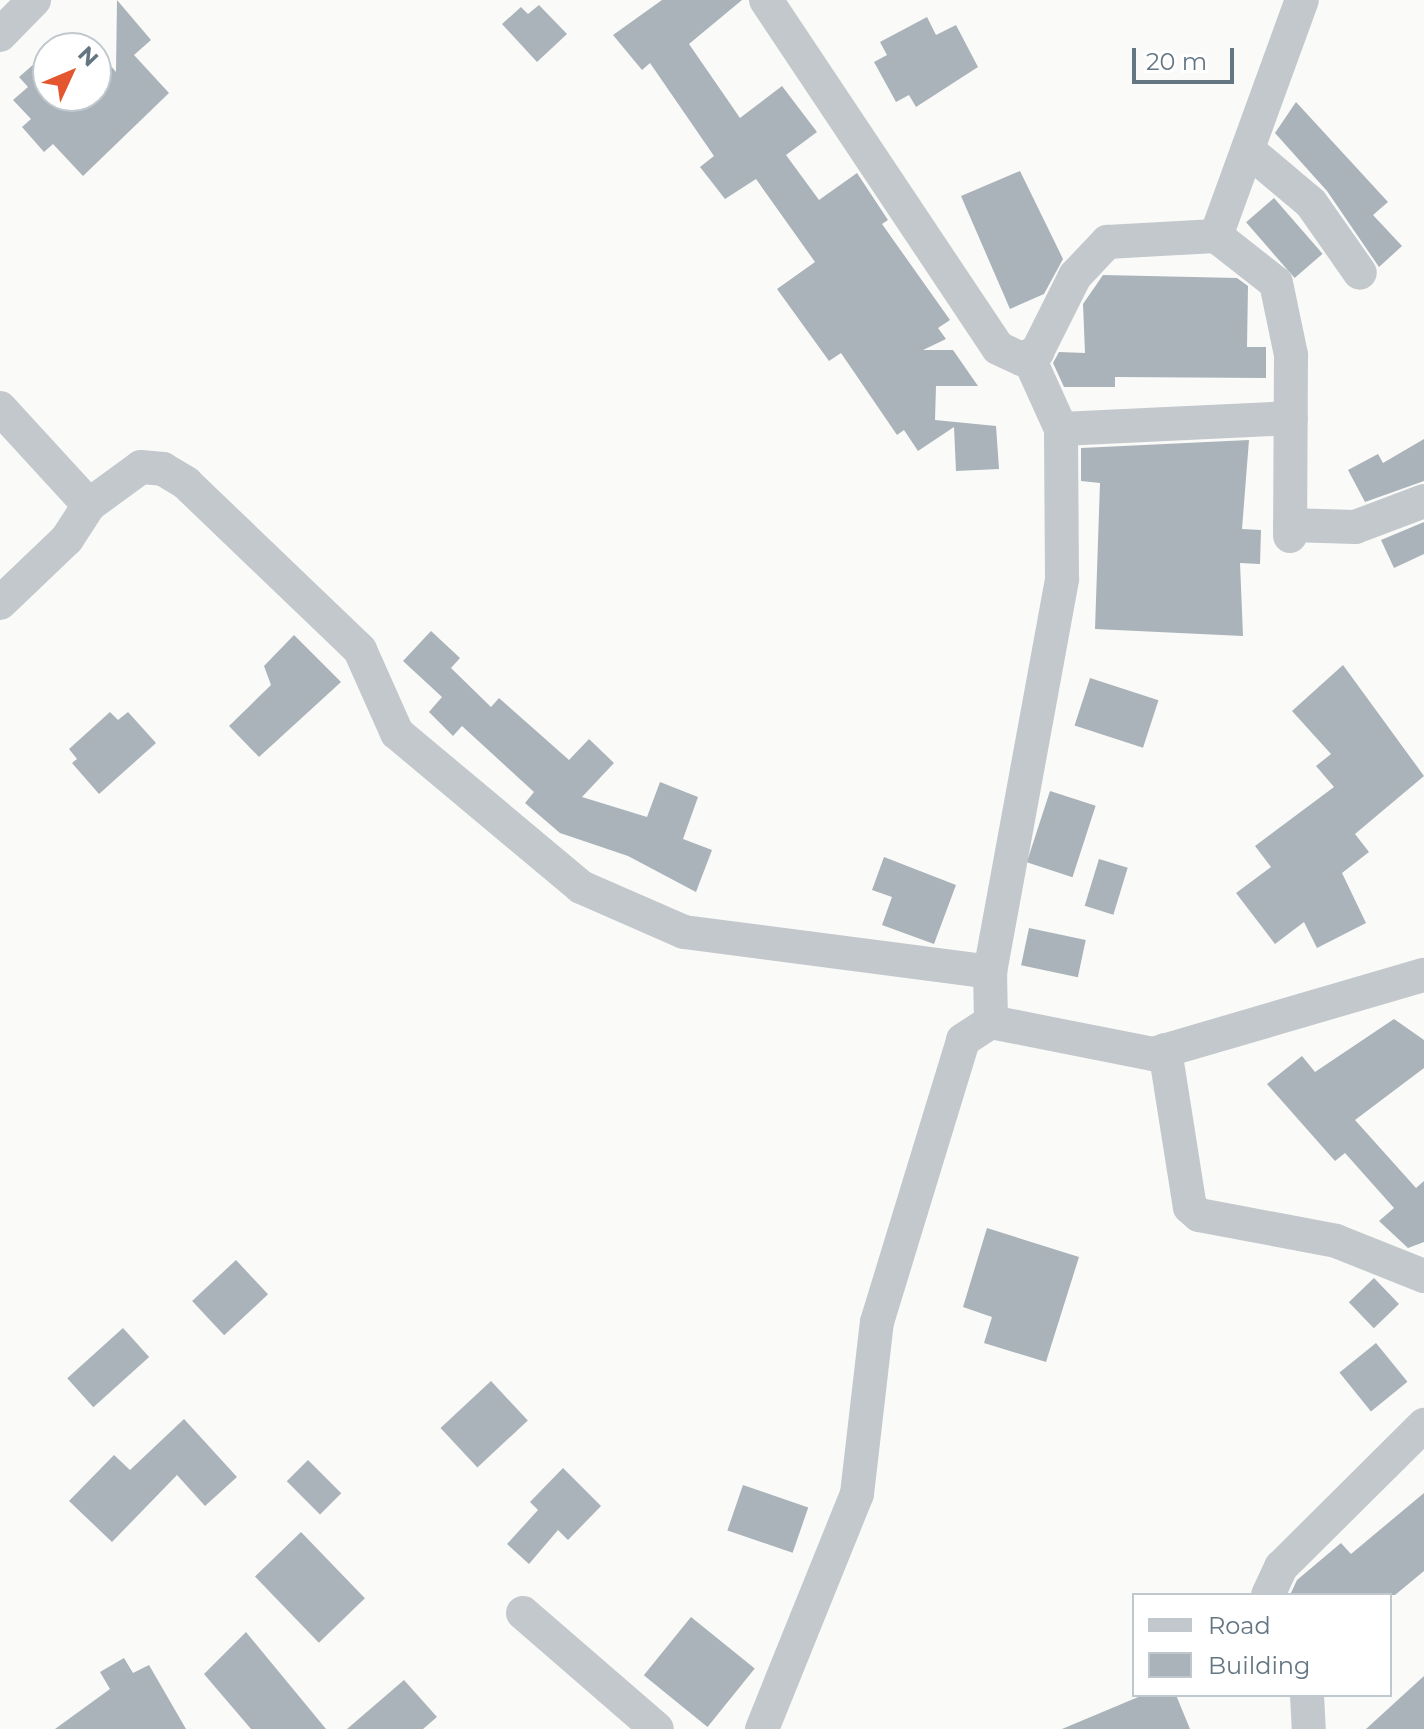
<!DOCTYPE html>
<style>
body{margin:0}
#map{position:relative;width:1424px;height:1729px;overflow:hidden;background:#fafaf8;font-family:Montserrat,sans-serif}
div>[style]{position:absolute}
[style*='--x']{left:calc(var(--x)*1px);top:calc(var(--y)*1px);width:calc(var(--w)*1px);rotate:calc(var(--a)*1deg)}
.building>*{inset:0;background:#aab3b9;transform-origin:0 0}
.minor>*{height:34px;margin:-17px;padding:0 17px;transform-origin:17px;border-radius:17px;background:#c3c8cc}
span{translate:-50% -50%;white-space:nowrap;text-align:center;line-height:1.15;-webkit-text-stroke:8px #fff;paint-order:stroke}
.legend{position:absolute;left:1132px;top:1593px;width:260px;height:104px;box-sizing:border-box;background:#fff;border:2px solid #c1c8cd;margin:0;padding:10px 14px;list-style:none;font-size:24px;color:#657683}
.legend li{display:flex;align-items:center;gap:16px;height:40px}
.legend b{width:40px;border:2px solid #c1c8cd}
.north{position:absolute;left:32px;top:32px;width:80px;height:80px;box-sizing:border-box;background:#fff;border:2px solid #c1c8cd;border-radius:50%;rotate:46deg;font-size:22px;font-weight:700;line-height:32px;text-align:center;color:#657683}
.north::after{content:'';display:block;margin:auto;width:28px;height:36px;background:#e4572e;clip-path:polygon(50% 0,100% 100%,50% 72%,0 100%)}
.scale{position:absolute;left:1132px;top:48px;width:102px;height:36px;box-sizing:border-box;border:4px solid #657683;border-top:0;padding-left:10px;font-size:24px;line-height:28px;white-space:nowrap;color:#657683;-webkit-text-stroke:6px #fff;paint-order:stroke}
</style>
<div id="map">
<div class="building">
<div style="clip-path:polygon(117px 0,151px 40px,134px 55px,169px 93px,83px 176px,53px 144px,44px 152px,22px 127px,31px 119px,13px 100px,28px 87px,19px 77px,42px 57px,48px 96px,96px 96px,96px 48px,116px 72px)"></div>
<div style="clip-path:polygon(662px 0,742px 0,689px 44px,740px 118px,782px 86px,817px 132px,786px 155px,819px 200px,857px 173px,888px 220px,882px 224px,950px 320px,938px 328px,946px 339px,923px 350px,953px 350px,978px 386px,936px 386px,935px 420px,996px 426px,999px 469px,956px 471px,954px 427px,918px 451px,904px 430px,897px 435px,841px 353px,829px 361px,777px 289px,815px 262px,756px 179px,725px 199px,700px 167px,714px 156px,650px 63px,642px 70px,613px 35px)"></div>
<div style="clip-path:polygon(539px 5px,567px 34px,537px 62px,502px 24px,521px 7px,528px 14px)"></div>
<div style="clip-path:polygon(927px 17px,936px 35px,956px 25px,978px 67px,916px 107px,909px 95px,896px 102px,874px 62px,887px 55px,880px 42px)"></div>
<div style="clip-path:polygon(1296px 102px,1388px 202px,1373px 215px,1402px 246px,1379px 267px,1327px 191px,1275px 133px)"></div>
<div style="clip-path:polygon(1020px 171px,1063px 259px,1044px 294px,1010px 309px,961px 196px)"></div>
<div style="left:1274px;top:198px;width:74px;height:37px;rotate:49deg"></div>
<div style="clip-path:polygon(1103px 275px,1237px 278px,1248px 286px,1247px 347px,1266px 347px,1266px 378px,1115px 377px,1115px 387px,1064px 387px,1053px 363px,1059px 352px,1085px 353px,1083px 304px)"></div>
<div style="clip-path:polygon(1424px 439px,1424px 481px,1365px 502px,1348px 470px,1378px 454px,1383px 463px)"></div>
<div style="clip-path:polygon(1249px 440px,1242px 529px,1261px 530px,1260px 564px,1240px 563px,1243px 636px,1095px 629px,1100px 483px,1081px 481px,1081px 448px)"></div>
<div style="clip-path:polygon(1424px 522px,1424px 554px,1394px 568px,1381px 540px)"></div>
<div style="clip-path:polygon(431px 631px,460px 658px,451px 668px,491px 707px,499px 698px,569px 760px,589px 739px,614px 763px,582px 797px,647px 817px,660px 782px,698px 797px,683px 839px,712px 850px,696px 892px,628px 856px,560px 833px,525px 803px,534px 792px,462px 726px,453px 736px,429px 712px,442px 697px,403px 661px)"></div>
<div style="clip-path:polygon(294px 635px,341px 682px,259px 757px,229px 726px,271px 685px,264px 666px)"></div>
<div style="clip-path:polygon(1343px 665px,1424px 776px,1355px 834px,1369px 852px,1342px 873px,1366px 923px,1317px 948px,1304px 922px,1275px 944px,1236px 893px,1271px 867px,1255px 846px,1334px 787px,1316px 766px,1331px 754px,1292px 711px)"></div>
<div style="left:1090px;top:678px;width:72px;height:50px;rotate:18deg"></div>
<div style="clip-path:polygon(110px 712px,118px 720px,128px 712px,156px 743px,99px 794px,72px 763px,77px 759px,69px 749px)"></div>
<div style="left:1050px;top:791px;width:48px;height:75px;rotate:18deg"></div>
<div style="clip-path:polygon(884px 857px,956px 885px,934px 944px,882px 925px,892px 897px,872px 890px)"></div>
<div style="left:1099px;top:859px;width:30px;height:49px;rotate:17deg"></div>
<div style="left:1029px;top:928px;width:58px;height:38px;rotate:12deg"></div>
<div style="clip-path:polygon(1394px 1019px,1424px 1040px,1424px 1068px,1355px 1120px,1416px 1188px,1424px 1181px,1424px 1242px,1408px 1248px,1379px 1221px,1394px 1208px,1345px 1153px,1335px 1161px,1267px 1084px,1302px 1056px,1315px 1072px)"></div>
<div style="clip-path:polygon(987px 1228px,1079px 1257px,1046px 1362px,984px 1343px,992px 1317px,963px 1307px)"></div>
<div style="left:236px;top:1260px;width:47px;height:60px;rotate:47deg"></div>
<div style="left:1374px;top:1278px;width:36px;height:35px;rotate:46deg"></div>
<div style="left:123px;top:1328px;width:39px;height:75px;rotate:48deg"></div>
<div style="left:1376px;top:1343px;width:50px;height:47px;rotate:51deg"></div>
<div style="left:491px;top:1381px;width:54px;height:69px;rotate:47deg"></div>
<div style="clip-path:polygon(184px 1419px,237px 1477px,205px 1506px,177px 1475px,112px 1542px,69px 1501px,114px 1455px,130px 1470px)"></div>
<div style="left:308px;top:1460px;width:47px;height:30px;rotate:45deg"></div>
<div style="clip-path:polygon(563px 1468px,601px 1506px,568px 1540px,558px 1530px,529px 1564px,507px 1544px,538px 1510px,530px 1502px)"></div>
<div style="left:743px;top:1485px;width:69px;height:48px;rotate:19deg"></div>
<div style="clip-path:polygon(1424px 1493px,1424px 1571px,1395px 1595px,1290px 1595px,1297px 1580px,1341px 1543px,1351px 1554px)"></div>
<div style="left:301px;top:1532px;width:92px;height:64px;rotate:46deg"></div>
<div style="left:691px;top:1617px;width:82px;height:75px;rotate:39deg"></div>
<div style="clip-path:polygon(246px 1632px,326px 1729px,251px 1729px,204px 1674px)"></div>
<div style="clip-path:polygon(124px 1658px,133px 1673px,149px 1665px,186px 1729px,55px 1729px,110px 1689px,100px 1672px)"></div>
<div style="clip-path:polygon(1424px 1676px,1424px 1729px,1366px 1729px)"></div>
<div style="clip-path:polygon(404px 1680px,437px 1717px,423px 1729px,347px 1729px)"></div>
<div style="clip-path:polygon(1143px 1695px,1176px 1695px,1190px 1729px,1062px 1729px)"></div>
</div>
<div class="minor">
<div style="--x:766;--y:0;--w:418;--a:56.3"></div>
<div style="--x:998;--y:348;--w:26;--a:25"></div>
<div style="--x:1022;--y:359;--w:17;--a:-25"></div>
<div style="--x:1037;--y:352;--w:85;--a:-63.4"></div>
<div style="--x:1075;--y:276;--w:47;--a:-46.7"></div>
<div style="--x:1107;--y:242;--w:109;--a:-3.2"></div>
<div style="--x:1216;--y:236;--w:251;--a:-70"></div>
<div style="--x:0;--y:35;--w:49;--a:-45.8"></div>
<div style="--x:1248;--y:150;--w:82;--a:40.1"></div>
<div style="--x:1311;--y:203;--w:85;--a:55"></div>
<div style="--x:1216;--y:236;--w:76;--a:38.1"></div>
<div style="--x:1276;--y:283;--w:74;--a:78.2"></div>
<div style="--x:1291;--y:355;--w:181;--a:90.3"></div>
<div style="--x:0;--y:408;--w:132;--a:47.5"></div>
<div style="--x:89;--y:505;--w:64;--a:-36.2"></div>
<div style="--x:141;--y:467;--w:22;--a:5"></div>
<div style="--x:163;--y:469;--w:27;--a:31"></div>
<div style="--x:186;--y:483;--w:241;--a:43.8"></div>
<div style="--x:360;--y:650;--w:91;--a:66"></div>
<div style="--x:397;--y:733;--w:240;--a:39.9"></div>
<div style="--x:581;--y:887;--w:112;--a:23.6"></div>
<div style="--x:684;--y:932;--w:309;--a:7.4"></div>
<div style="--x:1061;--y:429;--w:230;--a:-2.7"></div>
<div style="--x:1290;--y:525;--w:65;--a:1.8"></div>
<div style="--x:1355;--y:527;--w:74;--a:-20.6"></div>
<div style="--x:0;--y:603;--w:93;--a:-43.7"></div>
<div style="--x:67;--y:539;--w:40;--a:-57.1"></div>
<div style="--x:991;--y:1022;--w:50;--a:-91.1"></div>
<div style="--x:990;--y:972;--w:400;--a:-79.6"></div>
<div style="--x:1062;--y:579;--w:150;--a:-90.4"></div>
<div style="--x:1061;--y:429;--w:78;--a:-114.3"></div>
<div style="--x:1165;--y:1050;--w:159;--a:81"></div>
<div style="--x:1190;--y:1207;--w:12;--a:42"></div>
<div style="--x:1199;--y:1215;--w:139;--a:10.7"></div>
<div style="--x:1336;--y:1241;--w:95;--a:21.7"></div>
<div style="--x:1268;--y:1595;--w:31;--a:-65"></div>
<div style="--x:1281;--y:1567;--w:202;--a:-44.8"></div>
<div style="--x:523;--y:1613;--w:177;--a:40.9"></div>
<div style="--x:1307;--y:1695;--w:34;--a:87"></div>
<div style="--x:762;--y:1729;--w:253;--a:-68"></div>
<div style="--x:857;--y:1494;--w:173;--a:-83.4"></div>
<div style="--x:877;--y:1322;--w:295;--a:-73"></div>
<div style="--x:963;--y:1040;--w:33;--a:-33"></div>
<div style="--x:991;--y:1022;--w:165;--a:11.2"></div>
<div style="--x:1153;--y:1054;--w:282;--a:-16.3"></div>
</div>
<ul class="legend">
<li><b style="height:10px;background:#c3c8cc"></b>Road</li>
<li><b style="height:22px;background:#aab3b9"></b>Building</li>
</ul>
<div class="north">N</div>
<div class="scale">20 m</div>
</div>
